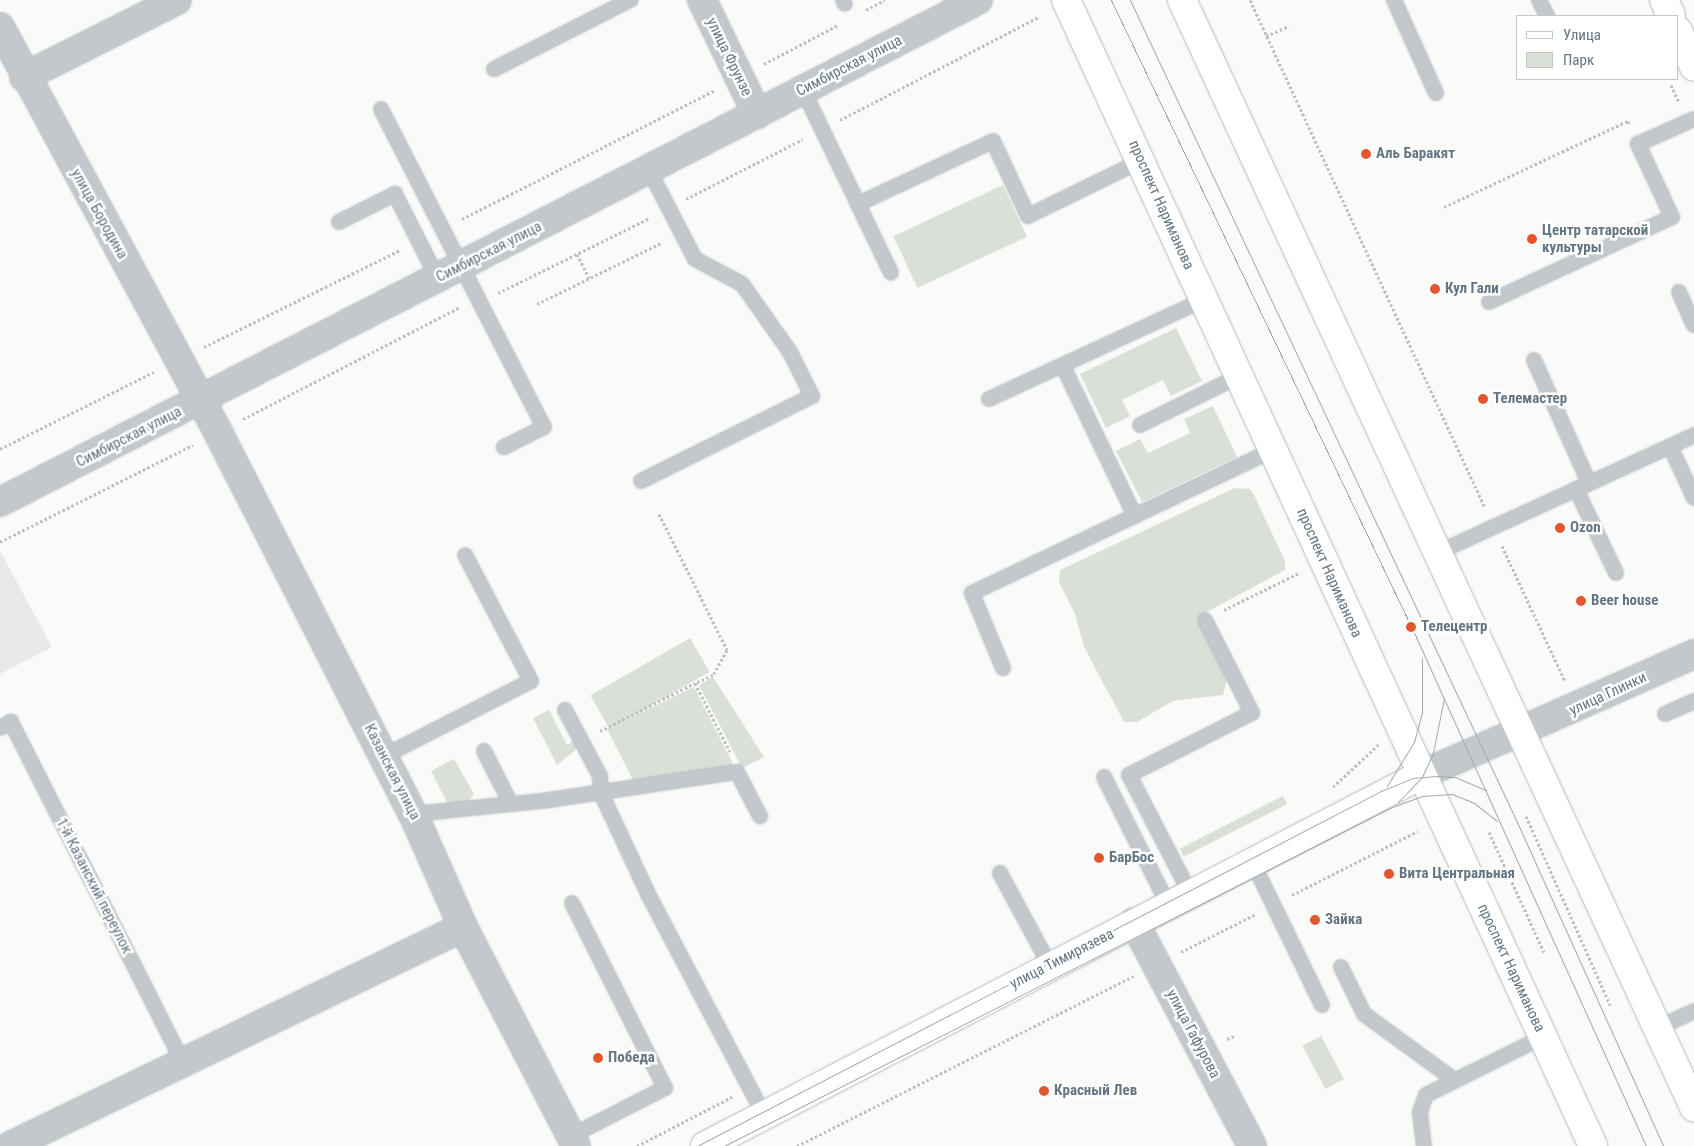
<!DOCTYPE html>
<meta charset="utf-8">
<style>
body{margin:0}
#map{position:relative;width:1694px;height:1146px;overflow:hidden;background:#fafaf8;font-family:"Roboto Condensed",sans-serif}
div>[style]{position:absolute}
[style*='--x']{left:calc(var(--x)*1px);top:calc(var(--y)*1px);width:calc(var(--w)*1px);rotate:calc(var(--a)*1deg)}
.built>*{inset:0;background:#e8e9e9}
.green>*{inset:0;background:#dadfd7;transform-origin:0 0}
.path>*{height:3px;margin-top:-1.5px;transform-origin:0;background:repeating-linear-gradient(90deg,#bbbfc2 0 2.5px,transparent 0 5px)}
.roads{filter:drop-shadow(0 0 1px #b3babf) drop-shadow(0 0 1px #b3babf)}
.lane>*{height:14px;margin:-7px;padding:0 7px;transform-origin:7px;border-radius:7px;background:#c3c8cc}
.street>*{height:28px;margin:-14px;padding:0 14px;transform-origin:14px;border-radius:14px;background:#c3c8cc}
.secondary>*{height:28px;margin:-14px;padding:0 14px;transform-origin:14px;border-radius:14px;background:#fff}
.primary>*{height:28px;margin:-14px;padding:0 14px;transform-origin:14px;border-radius:14px;background:#fff}
.tram>*{height:1px;margin:-0.5px;padding:0 0.5px;transform-origin:0.5px;border-radius:0.5px;background:#a2aab0}
.dots>*{width:14px;height:14px;translate:-50% -50%;box-sizing:border-box;border:2px solid #fff;border-radius:50%}
span{translate:-50% -50%;white-space:nowrap;text-align:center;line-height:1.15;-webkit-text-stroke:5px #fff;paint-order:stroke}
.street-label{font-size:15px;color:#657683}
.poi-label{font-size:15px;color:#657683;font-weight:700}
.left{translate:0 -50%;text-align:left}
.legend{position:absolute;left:1516px;top:15px;width:162px;height:65px;box-sizing:border-box;background:#fff;border:1px solid #c1c8cd;margin:0;padding:6px 9px;list-style:none;font-size:15px;color:#657683}
.legend li{display:flex;align-items:center;gap:10px;height:25px}
.legend b{width:25px;border:1px solid #c1c8cd}
</style>
<div id="map">
<div class="built">
<div style="clip-path:polygon(0 551px,52px 647px,0 674px)"></div>
</div>
<div class="green">
<div style="left:1003px;top:185px;width:57px;height:121px;rotate:65deg"></div>
<div style="clip-path:polygon(1176px 328px,1202px 381px,1171px 396px,1163px 380px,1122px 400px,1130px 416px,1106px 428px,1080px 374px)"></div>
<div style="clip-path:polygon(1213px 406px,1237px 457px,1142px 502px,1116px 451px,1140px 439px,1148px 453px,1190px 433px,1184px 419px)"></div>
<div style="clip-path:polygon(1235px 488px,1250px 489px,1254px 495px,1285px 561px,1285px 570px,1205px 613px,1227px 678px,1223px 695px,1173px 701px,1137px 722px,1124px 722px,1084px 647px,1075px 614px,1059px 582px,1060px 570px)"></div>
<div style="left:690px;top:638px;width:39px;height:115px;rotate:60deg"></div>
<div style="clip-path:polygon(713px 677px,764px 757px,742px 768px,699px 685px)"></div>
<div style="clip-path:polygon(694px 687px,736px 770px,635px 784px,607px 729px)"></div>
<div style="clip-path:polygon(549px 710px,567px 745px,575px 740px,579px 747px,557px 765px,533px 718px)"></div>
<div style="clip-path:polygon(454px 759px,474px 794px,467px 803px,447px 802px,431px 771px)"></div>
<div style="left:1283px;top:796px;width:9px;height:116px;rotate:63deg"></div>
<div style="left:1321px;top:1036px;width:49px;height:21px;rotate:62deg"></div>
</div>
<div class="path">
<div style="--x:1250;--y:0;--w:560;--a:65.17"></div>
<div style="--x:866;--y:10;--w:21;--a:-28"></div>
<div style="--x:1266;--y:36;--w:25;--a:-23"></div>
<div style="--x:764;--y:64;--w:84;--a:-27.8"></div>
<div style="--x:1671;--y:85;--w:19;--a:65"></div>
<div style="--x:840;--y:120;--w:224;--a:-27.4"></div>
<div style="--x:686;--y:199;--w:131;--a:-27.1"></div>
<div style="--x:1444;--y:207;--w:203;--a:-25.1"></div>
<div style="--x:1628;--y:121;--w:4;--a:76"></div>
<div style="--x:462;--y:219;--w:284;--a:-27"></div>
<div style="--x:577;--y:254;--w:27;--a:63"></div>
<div style="--x:498;--y:293;--w:169;--a:-26.3"></div>
<div style="--x:537;--y:304;--w:138;--a:-26.2"></div>
<div style="--x:204;--y:347;--w:219;--a:-26.3"></div>
<div style="--x:243;--y:419;--w:244;--a:-27.3"></div>
<div style="--x:0;--y:449;--w:172;--a:-26.6"></div>
<div style="--x:659;--y:514;--w:152;--a:63.4"></div>
<div style="--x:727;--y:650;--w:29;--a:119"></div>
<div style="--x:713;--y:675;--w:20;--a:156"></div>
<div style="--x:695;--y:683;--w:77;--a:63.1"></div>
<div style="--x:0;--y:542;--w:216;--a:-26.7"></div>
<div style="--x:1502;--y:546;--w:149;--a:65"></div>
<div style="--x:1224;--y:610;--w:84;--a:-26.3"></div>
<div style="--x:600;--y:731;--w:106;--a:-26.8"></div>
<div style="--x:1333;--y:787;--w:62;--a:-43"></div>
<div style="--x:1526;--y:816;--w:207;--a:66"></div>
<div style="--x:1489;--y:832;--w:132;--a:65.4"></div>
<div style="--x:1292;--y:895;--w:141;--a:-26.9"></div>
<div style="--x:1181;--y:952;--w:84;--a:-26.9"></div>
<div style="--x:1227;--y:1039;--w:8;--a:-23"></div>
<div style="--x:637;--y:1146;--w:107;--a:-27.3"></div>
<div style="--x:797;--y:1146;--w:377;--a:-26.8"></div>
</div>
<div class="roads">
<div class="lane">
<div style="--x:843;--y:0;--w:4;--a:63"></div>
<div style="--x:1394;--y:0;--w:102;--a:65.7"></div>
<div style="--x:1539;--y:0;--w:18;--a:63"></div>
<div style="--x:494;--y:69;--w:153;--a:-26.9"></div>
<div style="--x:803;--y:90;--w:127;--a:64.2"></div>
<div style="--x:858;--y:204;--w:149;--a:-25"></div>
<div style="--x:993;--y:141;--w:83;--a:65"></div>
<div style="--x:1028;--y:216;--w:126;--a:-26"></div>
<div style="--x:381;--y:109;--w:357;--a:62.9"></div>
<div style="--x:544;--y:427;--w:45;--a:153.4"></div>
<div style="--x:858;--y:204;--w:76;--a:64.4"></div>
<div style="--x:339;--y:222;--w:63;--a:-26.6"></div>
<div style="--x:395;--y:194;--w:95;--a:63.2"></div>
<div style="--x:1679;--y:292;--w:36;--a:66"></div>
<div style="--x:1489;--y:302;--w:202;--a:-24.9"></div>
<div style="--x:1672;--y:217;--w:81;--a:-115"></div>
<div style="--x:1638;--y:144;--w:61;--a:-24.1"></div>
<div style="--x:1534;--y:360;--w:135;--a:65.9"></div>
<div style="--x:1063;--y:366;--w:166;--a:64.4"></div>
<div style="--x:989;--y:399;--w:236;--a:-24.8"></div>
<div style="--x:1140;--y:425;--w:110;--a:-26.3"></div>
<div style="--x:1670;--y:446;--w:57;--a:65.2"></div>
<div style="--x:641;--y:481;--w:191;--a:-26.4"></div>
<div style="--x:812;--y:396;--w:49;--a:-116.6"></div>
<div style="--x:790;--y:352;--w:83;--a:-125.2"></div>
<div style="--x:742;--y:284;--w:53;--a:-152"></div>
<div style="--x:695;--y:259;--w:100;--a:-117.3"></div>
<div style="--x:1576;--y:489;--w:93;--a:64.5"></div>
<div style="--x:1439;--y:552;--w:281;--a:-24.6"></div>
<div style="--x:1003;--y:668;--w:81;--a:-112.5"></div>
<div style="--x:972;--y:593;--w:333;--a:-25.4"></div>
<div style="--x:565;--y:710;--w:75;--a:62.1"></div>
<div style="--x:600;--y:776;--w:17;--a:87"></div>
<div style="--x:601;--y:793;--w:111;--a:65"></div>
<div style="--x:648;--y:894;--w:250;--a:62.3"></div>
<div style="--x:1665;--y:714;--w:32;--a:-24"></div>
<div style="--x:0;--y:728;--w:13;--a:-29"></div>
<div style="--x:11;--y:722;--w:380;--a:63.2"></div>
<div style="--x:484;--y:751;--w:59;--a:63"></div>
<div style="--x:384;--y:756;--w:165;--a:-27"></div>
<div style="--x:531;--y:681;--w:142;--a:-117.6"></div>
<div style="--x:1104;--y:777;--w:142;--a:63.3"></div>
<div style="--x:413;--y:814;--w:130;--a:-5.8"></div>
<div style="--x:542;--y:801;--w:197;--a:-8.5"></div>
<div style="--x:737;--y:772;--w:50;--a:62.4"></div>
<div style="--x:1252;--y:861;--w:160;--a:64.1"></div>
<div style="--x:1000;--y:873;--w:106;--a:61.7"></div>
<div style="--x:1190;--y:893;--w:133;--a:-117.3"></div>
<div style="--x:1129;--y:775;--w:138;--a:-26.8"></div>
<div style="--x:1252;--y:713;--w:104;--a:-116.8"></div>
<div style="--x:1341;--y:967;--w:52;--a:63.9"></div>
<div style="--x:1364;--y:1014;--w:110;--a:36.1"></div>
<div style="--x:1658;--y:1028;--w:40;--a:-25"></div>
<div style="--x:571;--y:1136;--w:106;--a:-27.1"></div>
<div style="--x:665;--y:1088;--w:207;--a:-116.7"></div>
<div style="--x:1424;--y:1146;--w:34;--a:-97"></div>
<div style="--x:1420;--y:1112;--w:18;--a:-71"></div>
<div style="--x:1426;--y:1095;--w:131;--a:-26.4"></div>
</div>
<div class="street">
<div style="--x:702;--y:0;--w:127;--a:64.2"></div>
<div style="--x:0;--y:27;--w:460;--a:61.7"></div>
<div style="--x:218;--y:432;--w:429;--a:63"></div>
<div style="--x:413;--y:814;--w:124;--a:66.1"></div>
<div style="--x:463;--y:927;--w:246;--a:62.7"></div>
<div style="--x:24;--y:77;--w:171;--a:-26.7"></div>
<div style="--x:0;--y:502;--w:1099;--a:-27.17"></div>
<div style="--x:1421;--y:775;--w:299;--a:-23.9"></div>
<div style="--x:1134;--y:922;--w:253;--a:62.2"></div>
<div style="--x:10;--y:1146;--w:503;--a:-25.8"></div>
</div>
<div class="secondary">
<div style="--x:1664;--y:0;--w:17;--a:66"></div>
<div style="--x:1678;--y:31;--w:39;--a:66"></div>
<div style="--x:705;--y:1146;--w:806;--a:-27.39"></div>
</div>
<div class="primary">
<div style="--x:1066;--y:0;--w:1261;--a:65.3"></div>
<div style="--x:1182;--y:0;--w:1220;--a:65.18"></div>
</div>
</div>
<div class="tram">
<div style="--x:1111;--y:0;--w:708;--a:64.41"></div>
<div style="--x:1417;--y:639;--w:556;--a:65.69"></div>
<div style="--x:1130;--y:0;--w:909;--a:64.79"></div>
<div style="--x:1517;--y:822;--w:355;--a:65.7"></div>
<div style="--x:1387;--y:786;--w:52;--a:-58.5"></div>
<div style="--x:1414;--y:742;--w:30;--a:-75"></div>
<div style="--x:1422;--y:713;--w:55;--a:-90"></div>
<div style="--x:1398;--y:802;--w:35;--a:-46"></div>
<div style="--x:1422;--y:777;--w:26;--a:-65"></div>
<div style="--x:1433;--y:753;--w:56;--a:-78.7"></div>
<div style="--x:697;--y:1146;--w:771;--a:-27.43"></div>
<div style="--x:1381;--y:791;--w:35;--a:-22"></div>
<div style="--x:1413;--y:778;--w:24;--a:-5"></div>
<div style="--x:1437;--y:776;--w:18;--a:3"></div>
<div style="--x:1455;--y:777;--w:34;--a:23"></div>
<div style="--x:724;--y:1146;--w:749;--a:-26.91"></div>
<div style="--x:1392;--y:807;--w:33;--a:-20"></div>
<div style="--x:1423;--y:796;--w:29;--a:-4"></div>
<div style="--x:1452;--y:794;--w:24;--a:22"></div>
<div style="--x:1474;--y:803;--w:29;--a:38"></div>
</div>
<div class="dots">
<div style="left:1366px;top:154px;background:#e4572e"></div>
<div style="left:1532px;top:239px;background:#e4572e"></div>
<div style="left:1435px;top:289px;background:#e4572e"></div>
<div style="left:1483px;top:399px;background:#e4572e"></div>
<div style="left:1560px;top:528px;background:#e4572e"></div>
<div style="left:1581px;top:601px;background:#e4572e"></div>
<div style="left:1411px;top:627px;background:#e4572e"></div>
<div style="left:1099px;top:858px;background:#e4572e"></div>
<div style="left:1389px;top:874px;background:#e4572e"></div>
<div style="left:1315px;top:920px;background:#e4572e"></div>
<div style="left:598px;top:1058px;background:#e4572e"></div>
<div style="left:1044px;top:1091px;background:#e4572e"></div>
</div>
<div class="street-label">
<span style="left:729px;top:57px;rotate:64deg">улица Фрунзе</span>
<span style="left:849px;top:66px;rotate:-27deg">Симбирская улица</span>
<span style="left:1161px;top:205px;rotate:66deg">проспект Нариманова</span>
<span style="left:99px;top:214px;rotate:61deg">улица Бородина</span>
<span style="left:489px;top:252px;rotate:-27deg">Симбирская улица</span>
<span style="left:129px;top:437px;rotate:-27deg">Симбирская улица</span>
<span style="left:1329px;top:573px;rotate:66deg">проспект Нариманова</span>
<span style="left:1608px;top:694px;rotate:-25deg">улица Глинки</span>
<span style="left:392px;top:772px;rotate:63deg">Казанская улица</span>
<span style="left:94px;top:886px;rotate:63deg">1-й Казанский переулок</span>
<span style="left:1062px;top:959px;rotate:-27deg">улица Тимирязева</span>
<span style="left:1511px;top:968px;rotate:65deg">проспект Нариманова</span>
<span style="left:1193px;top:1034px;rotate:62deg">улица Гафурова</span>
</div>
<div class="poi-label">
<span class="left" style="left:1376px;top:154px">Аль Баракят</span>
<span class="left" style="left:1542px;top:239px">Центр татарской<br>культуры</span>
<span class="left" style="left:1445px;top:289px">Кул Гали</span>
<span class="left" style="left:1493px;top:399px">Телемастер</span>
<span class="left" style="left:1570px;top:528px">Ozon</span>
<span class="left" style="left:1591px;top:601px">Beer house</span>
<span class="left" style="left:1421px;top:627px">Телецентр</span>
<span class="left" style="left:1109px;top:858px">БарБос</span>
<span class="left" style="left:1399px;top:874px">Вита Центральная</span>
<span class="left" style="left:1325px;top:920px">Зайка</span>
<span class="left" style="left:608px;top:1058px">Победа</span>
<span class="left" style="left:1054px;top:1091px">Красный Лев</span>
</div>
<ul class="legend">
<li><b style="height:6px;background:#fff"></b>Улица</li>
<li><b style="height:14px;background:#dadfd7"></b>Парк</li>
</ul>
</div>
